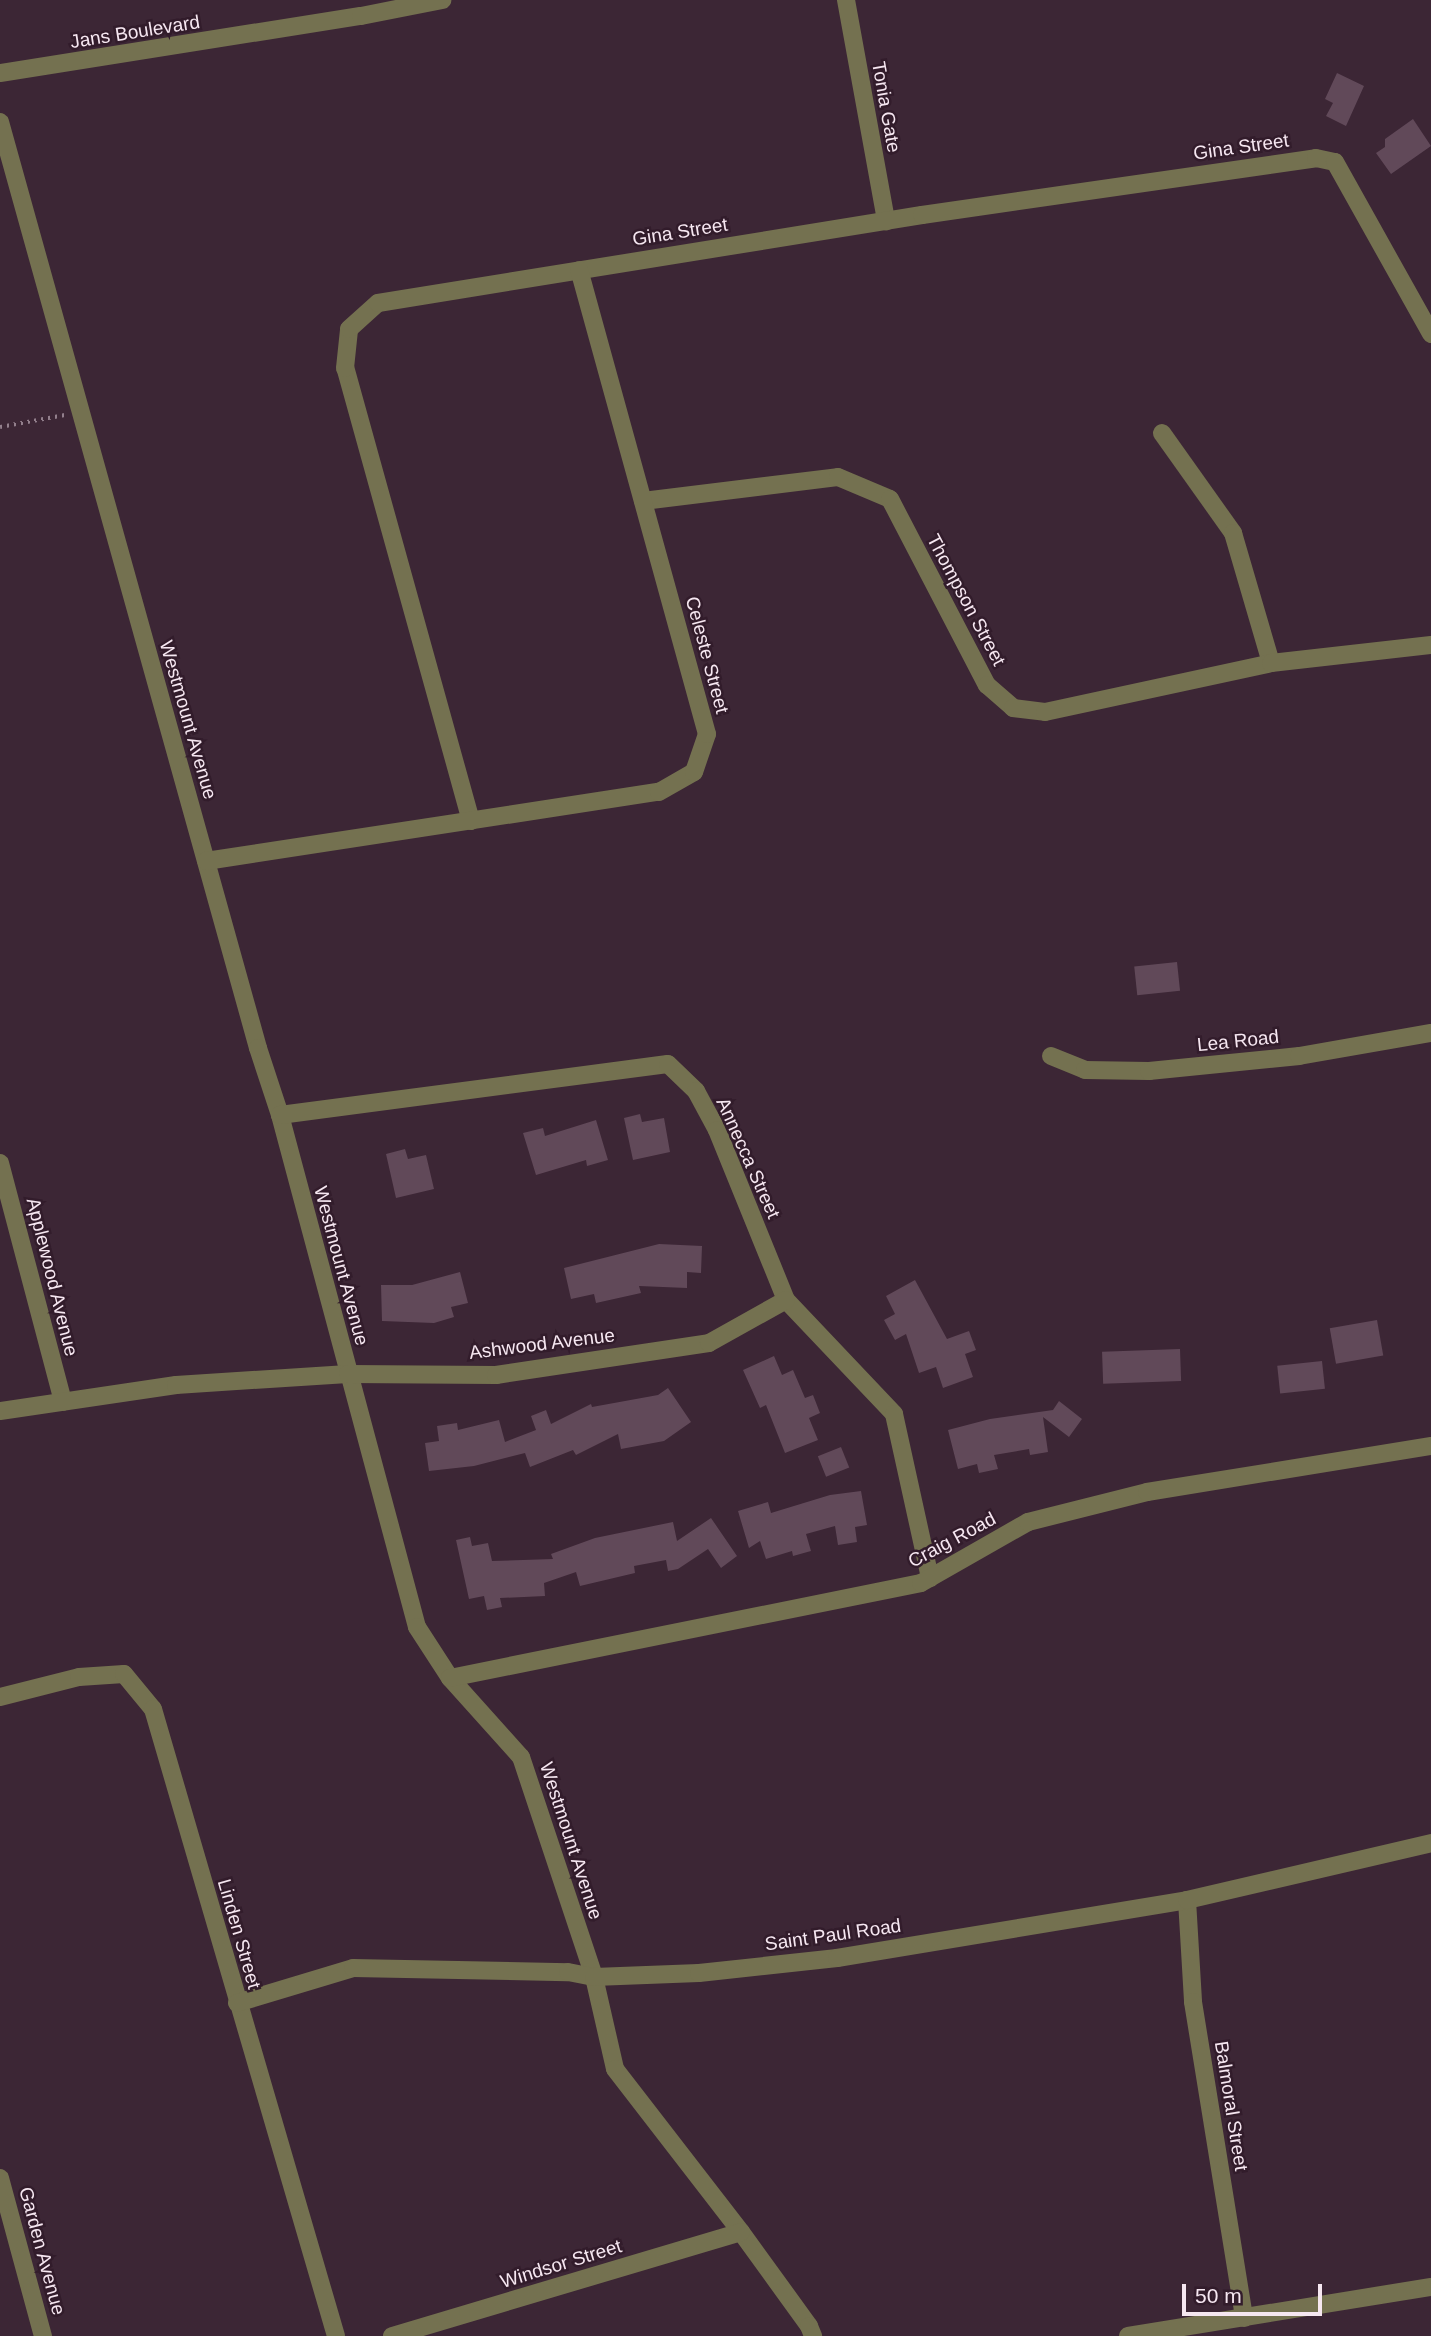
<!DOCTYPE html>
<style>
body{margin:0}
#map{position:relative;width:1431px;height:2336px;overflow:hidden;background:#3c2635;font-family:Helvetica,sans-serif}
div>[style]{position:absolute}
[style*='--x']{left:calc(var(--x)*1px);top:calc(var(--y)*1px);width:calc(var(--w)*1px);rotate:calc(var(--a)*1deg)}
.building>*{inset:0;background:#614959;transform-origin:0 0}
.path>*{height:3.5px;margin-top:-1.75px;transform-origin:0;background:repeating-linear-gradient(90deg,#927f8c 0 2px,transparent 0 7px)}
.minor>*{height:18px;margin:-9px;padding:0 9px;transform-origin:9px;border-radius:9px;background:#747150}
.tertiary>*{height:18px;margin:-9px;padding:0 9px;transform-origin:9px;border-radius:9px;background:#747150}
span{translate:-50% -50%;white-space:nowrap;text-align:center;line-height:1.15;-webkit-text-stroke:5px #321c2b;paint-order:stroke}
.street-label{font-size:19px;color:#f6e7f1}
.scale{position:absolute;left:1182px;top:2284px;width:140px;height:32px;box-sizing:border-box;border:4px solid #f6e7f1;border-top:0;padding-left:9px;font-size:21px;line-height:24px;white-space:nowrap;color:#f6e7f1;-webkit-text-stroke:5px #321c2b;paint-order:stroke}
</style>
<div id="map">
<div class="building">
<div style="clip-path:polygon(1337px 73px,1364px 86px,1346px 126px,1326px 116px,1333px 103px,1325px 99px)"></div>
<div style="clip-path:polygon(1413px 119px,1431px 146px,1391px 174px,1376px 153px,1385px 147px,1385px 139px)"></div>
<div style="left:1177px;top:962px;width:29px;height:43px;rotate:84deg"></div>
<div style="clip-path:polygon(640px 1114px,642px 1122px,664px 1118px,670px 1152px,633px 1160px,624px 1118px)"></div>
<div style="clip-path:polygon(596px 1120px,608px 1160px,587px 1166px,586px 1160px,536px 1175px,523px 1133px,543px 1128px,545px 1136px)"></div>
<div style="clip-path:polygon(405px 1149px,408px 1159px,426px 1155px,434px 1189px,396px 1198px,386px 1154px)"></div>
<div style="clip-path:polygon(659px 1244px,702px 1246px,701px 1273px,687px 1272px,687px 1288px,639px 1286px,641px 1293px,596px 1303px,594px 1294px,571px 1299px,564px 1268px)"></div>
<div style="clip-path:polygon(460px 1272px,468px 1303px,451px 1307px,454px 1317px,434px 1323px,382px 1321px,381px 1285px,412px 1285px)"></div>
<div style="clip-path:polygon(915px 1280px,947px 1339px,969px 1331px,976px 1350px,965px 1354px,973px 1377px,943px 1388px,936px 1367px,919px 1373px,906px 1334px,895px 1340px,884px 1320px,895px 1314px,886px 1296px)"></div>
<div style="left:1377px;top:1320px;width:36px;height:48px;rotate:80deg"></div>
<div style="left:1180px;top:1349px;width:32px;height:78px;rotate:88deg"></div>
<div style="clip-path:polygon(774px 1356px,782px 1375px,793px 1370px,805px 1398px,813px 1395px,820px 1413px,809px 1418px,818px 1440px,785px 1453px,766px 1405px,760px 1408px,743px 1370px)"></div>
<div style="left:1322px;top:1361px;width:28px;height:45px;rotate:84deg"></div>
<div style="clip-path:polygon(668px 1388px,691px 1422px,664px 1441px,621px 1449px,618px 1434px,576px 1455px,573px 1450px,530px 1467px,525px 1453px,474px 1466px,429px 1471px,425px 1443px,439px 1441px,437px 1426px,457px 1423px,458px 1430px,499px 1420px,505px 1442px,536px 1430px,531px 1416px,546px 1410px,551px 1424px,591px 1404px,592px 1407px,658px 1395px)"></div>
<div style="clip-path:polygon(1059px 1401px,1082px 1419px,1069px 1437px,1043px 1417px,1048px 1452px,1030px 1455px,1029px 1449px,994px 1455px,998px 1469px,979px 1473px,977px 1464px,958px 1469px,948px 1430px,990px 1419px,1053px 1410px)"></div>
<div style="left:841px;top:1447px;width:22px;height:25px;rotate:68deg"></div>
<div style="clip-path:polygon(861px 1491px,867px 1525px,855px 1527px,857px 1542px,838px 1545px,835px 1526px,806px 1534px,811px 1551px,793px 1556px,792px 1551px,766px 1559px,760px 1541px,749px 1548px,738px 1511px,768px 1502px,771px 1513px,830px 1495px)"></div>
<div style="clip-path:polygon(711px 1518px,737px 1556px,721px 1568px,708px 1549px,678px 1569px,668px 1571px,666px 1560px,634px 1566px,635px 1573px,580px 1586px,576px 1572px,544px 1583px,545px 1596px,500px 1598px,502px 1607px,487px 1610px,484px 1596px,469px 1599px,456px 1540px,470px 1537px,472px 1546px,488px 1543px,492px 1561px,553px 1559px,551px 1554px,595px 1538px,673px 1522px,677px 1541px)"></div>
</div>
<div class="path">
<div style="--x:0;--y:427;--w:66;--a:-10.5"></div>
</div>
<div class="minor">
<div style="--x:846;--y:0;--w:225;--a:79.7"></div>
<div style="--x:0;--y:122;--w:961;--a:74.43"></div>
<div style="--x:258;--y:1048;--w:71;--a:71.8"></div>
<div style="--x:280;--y:1115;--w:530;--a:75.02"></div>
<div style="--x:417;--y:1627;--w:61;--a:57.1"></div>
<div style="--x:450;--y:1678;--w:106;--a:48.1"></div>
<div style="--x:521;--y:1757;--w:232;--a:71.6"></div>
<div style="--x:594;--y:1977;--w:94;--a:77.1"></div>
<div style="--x:615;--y:2069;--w:206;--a:52.3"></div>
<div style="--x:741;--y:2232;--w:116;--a:54.1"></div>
<div style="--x:809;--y:2326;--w:11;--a:68"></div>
<div style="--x:1162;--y:433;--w:123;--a:54.6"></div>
<div style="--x:1233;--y:533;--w:135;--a:73.7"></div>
<div style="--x:643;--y:501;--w:196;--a:-7"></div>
<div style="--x:838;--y:477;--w:56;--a:22.9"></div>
<div style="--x:890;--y:499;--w:210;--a:62.5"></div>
<div style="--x:987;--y:685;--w:35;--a:41"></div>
<div style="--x:1013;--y:708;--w:32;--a:7"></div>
<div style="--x:1045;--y:712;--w:231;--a:-12.2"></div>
<div style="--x:1271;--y:663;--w:161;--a:-6.4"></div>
<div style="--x:471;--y:821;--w:470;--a:-105.5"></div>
<div style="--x:345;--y:368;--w:39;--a:-84"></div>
<div style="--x:349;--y:329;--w:39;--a:-42"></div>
<div style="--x:378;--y:303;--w:551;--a:-9.19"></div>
<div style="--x:922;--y:215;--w:398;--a:-8.2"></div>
<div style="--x:1316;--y:158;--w:19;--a:12"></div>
<div style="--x:1335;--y:162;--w:197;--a:60.8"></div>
<div style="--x:206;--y:861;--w:458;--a:-8.7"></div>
<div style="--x:659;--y:792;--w:40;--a:-29.7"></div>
<div style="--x:694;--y:772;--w:40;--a:-71.1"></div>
<div style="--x:707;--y:734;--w:481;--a:-105.4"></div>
<div style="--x:1051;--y:1056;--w:37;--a:22"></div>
<div style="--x:1085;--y:1070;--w:64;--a:0.9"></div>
<div style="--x:1149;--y:1071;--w:151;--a:-5.7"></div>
<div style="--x:1299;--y:1056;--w:134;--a:-9.9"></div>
<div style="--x:280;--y:1115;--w:391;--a:-7.5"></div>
<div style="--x:668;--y:1064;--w:39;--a:44"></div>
<div style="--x:696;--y:1091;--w:44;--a:61.7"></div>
<div style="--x:717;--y:1130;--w:183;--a:67.9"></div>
<div style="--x:786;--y:1300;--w:157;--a:46.5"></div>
<div style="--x:894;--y:1414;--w:168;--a:77.6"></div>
<div style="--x:0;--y:1163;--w:247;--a:75.2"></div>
<div style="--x:0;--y:1411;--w:178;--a:-8.4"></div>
<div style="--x:176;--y:1385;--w:172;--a:-3.7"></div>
<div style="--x:348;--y:1374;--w:148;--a:0.4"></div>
<div style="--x:496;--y:1375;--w:215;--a:-8.5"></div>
<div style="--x:709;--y:1343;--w:88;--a:-29.2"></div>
<div style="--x:450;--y:1678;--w:480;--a:-11.4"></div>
<div style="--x:921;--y:1583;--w:123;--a:-29.7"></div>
<div style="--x:1028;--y:1522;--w:123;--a:-14.1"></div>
<div style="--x:1147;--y:1492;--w:288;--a:-9.2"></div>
<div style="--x:0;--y:1697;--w:81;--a:-14.2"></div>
<div style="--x:79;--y:1677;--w:45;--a:-3.8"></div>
<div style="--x:124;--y:1674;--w:45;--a:50.4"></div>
<div style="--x:153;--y:1709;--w:653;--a:73.73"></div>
<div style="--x:1187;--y:1900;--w:102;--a:86.6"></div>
<div style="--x:1193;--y:2002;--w:320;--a:80.8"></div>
<div style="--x:237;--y:2003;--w:121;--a:-16.8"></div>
<div style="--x:353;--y:1968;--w:215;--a:1.1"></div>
<div style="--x:568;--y:1972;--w:26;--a:11"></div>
<div style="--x:594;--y:1977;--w:105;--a:-2.2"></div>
<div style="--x:699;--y:1973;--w:139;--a:-6.2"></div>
<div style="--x:837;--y:1958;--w:355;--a:-9.4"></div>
<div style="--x:1187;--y:1900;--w:251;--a:-13.1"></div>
<div style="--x:0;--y:2178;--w:164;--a:74.8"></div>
<div style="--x:392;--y:2336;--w:364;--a:-16.6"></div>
<div style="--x:1128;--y:2336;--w:307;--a:-9.2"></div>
</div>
<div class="tertiary">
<div style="--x:0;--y:73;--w:365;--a:-9"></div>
<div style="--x:361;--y:16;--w:83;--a:-11.2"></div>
</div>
<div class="street-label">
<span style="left:135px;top:32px;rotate:-9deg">Jans Boulevard</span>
<span style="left:886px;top:107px;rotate:80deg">Tonia Gate</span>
<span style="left:1241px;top:147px;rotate:-8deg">Gina Street</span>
<span style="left:680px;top:232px;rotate:-9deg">Gina Street</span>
<span style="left:966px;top:600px;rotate:62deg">Thompson Street</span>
<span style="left:707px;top:655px;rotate:75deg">Celeste Street</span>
<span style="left:188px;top:720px;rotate:74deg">Westmount Avenue</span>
<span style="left:1238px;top:1041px;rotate:-6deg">Lea Road</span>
<span style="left:748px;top:1158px;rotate:66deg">Annecca Street</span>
<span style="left:341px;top:1266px;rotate:75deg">Westmount Avenue</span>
<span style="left:52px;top:1277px;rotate:76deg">Applewood Avenue</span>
<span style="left:542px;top:1344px;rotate:-7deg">Ashwood Avenue</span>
<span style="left:952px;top:1540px;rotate:-28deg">Craig Road</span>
<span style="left:571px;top:1841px;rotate:72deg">Westmount Avenue</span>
<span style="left:239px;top:1934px;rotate:74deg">Linden Street</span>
<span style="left:833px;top:1935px;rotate:-8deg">Saint Paul Road</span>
<span style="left:1231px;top:2106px;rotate:81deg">Balmoral Street</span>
<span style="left:42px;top:2251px;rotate:75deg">Garden Avenue</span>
<span style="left:561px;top:2264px;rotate:-17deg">Windsor Street</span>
</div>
<div class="scale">50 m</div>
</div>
